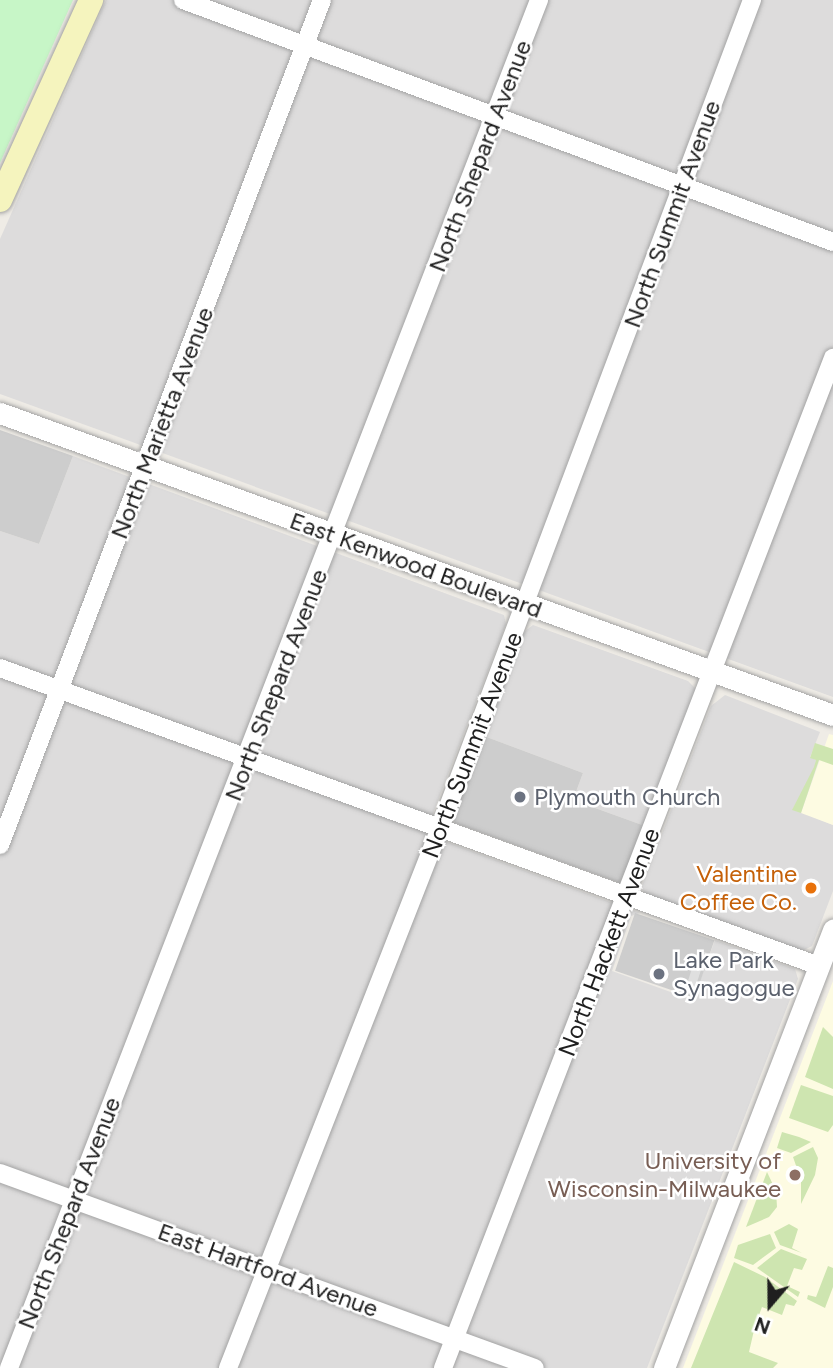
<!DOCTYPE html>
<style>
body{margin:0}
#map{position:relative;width:833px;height:1368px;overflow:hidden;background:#efece6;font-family:Figtree,sans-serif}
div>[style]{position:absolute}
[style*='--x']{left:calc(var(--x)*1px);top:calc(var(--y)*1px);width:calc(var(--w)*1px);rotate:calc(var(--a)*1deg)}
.residential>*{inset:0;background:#dddcdc}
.education>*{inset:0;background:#fdfbe2}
.religious>*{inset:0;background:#cdcdcd;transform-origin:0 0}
.grass>*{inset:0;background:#cee5b0}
.park>*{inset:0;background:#c7f6c7}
.parking>*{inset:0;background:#dfdfdf;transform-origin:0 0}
.roads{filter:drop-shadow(0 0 2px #a3a3a3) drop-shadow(0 0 2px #a3a3a3)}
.minor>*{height:18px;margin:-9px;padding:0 9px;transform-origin:9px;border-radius:9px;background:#fff}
.tertiary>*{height:21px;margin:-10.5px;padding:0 10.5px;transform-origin:10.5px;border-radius:10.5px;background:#fff}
.secondary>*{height:24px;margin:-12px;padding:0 12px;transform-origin:12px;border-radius:12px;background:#f5f4be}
.dots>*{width:19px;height:19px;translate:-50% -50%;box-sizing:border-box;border:4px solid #fff;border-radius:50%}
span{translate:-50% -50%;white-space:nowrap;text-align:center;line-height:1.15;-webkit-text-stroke:5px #fff;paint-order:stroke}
.street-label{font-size:24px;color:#1f1f1f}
.worship-label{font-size:24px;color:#5b616d}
.left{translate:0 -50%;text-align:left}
.food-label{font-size:24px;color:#c56008}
.right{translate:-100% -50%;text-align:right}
.education-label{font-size:24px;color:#785e54}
.north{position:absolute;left:735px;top:1270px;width:70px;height:70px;-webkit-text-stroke:5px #fff;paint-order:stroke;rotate:200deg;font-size:19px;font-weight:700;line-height:28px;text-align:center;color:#1f1f1f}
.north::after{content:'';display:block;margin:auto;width:24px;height:32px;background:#1f1f1f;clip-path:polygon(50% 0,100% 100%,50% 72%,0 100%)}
</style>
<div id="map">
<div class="residential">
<div style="clip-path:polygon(106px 0,833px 0,833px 697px,0 394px,0 239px)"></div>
<div style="clip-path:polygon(73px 456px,504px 615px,506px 624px,425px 834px,640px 913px,631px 916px,612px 971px,693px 1000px,715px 940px,795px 969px,798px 979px,647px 1368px,0 1368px,0 531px,39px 544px)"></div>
<div style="clip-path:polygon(533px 625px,688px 681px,696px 689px,645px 826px,573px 800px,583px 773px,484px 736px,524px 632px)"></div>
<div style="clip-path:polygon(725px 695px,820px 732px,810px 757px,816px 760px,815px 767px,793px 809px,833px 825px,833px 891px,812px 946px,802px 951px,647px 896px,641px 888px,711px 706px)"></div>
</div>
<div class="education">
<div style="clip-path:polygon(829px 734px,833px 735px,833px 825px,801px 813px)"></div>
<div style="clip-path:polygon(833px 981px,833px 1368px,683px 1368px)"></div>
</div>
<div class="religious">
<div style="clip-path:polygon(0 430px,73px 456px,39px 544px,0 531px)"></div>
<div style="clip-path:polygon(484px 736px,583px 773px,573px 800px,645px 826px,620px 883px,455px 823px,453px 816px)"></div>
<div style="left:635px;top:913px;width:84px;height:61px;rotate:19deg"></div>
</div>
<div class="grass">
<div style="clip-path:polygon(815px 743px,833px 749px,833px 765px,819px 760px,801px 813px,792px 810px,814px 767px,816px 760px,810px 758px)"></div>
<div style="clip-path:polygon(823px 1027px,833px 1037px,833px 1089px,805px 1077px)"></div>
<div style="clip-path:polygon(801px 1085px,833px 1096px,833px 1125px,828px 1132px,789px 1118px)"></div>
<div style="clip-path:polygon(782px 1132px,799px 1137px,811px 1142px,791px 1153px,777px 1148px)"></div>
<div style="clip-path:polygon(813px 1147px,818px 1158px,815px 1175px,801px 1204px,801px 1180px,793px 1157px)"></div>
<div style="clip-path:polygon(767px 1172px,776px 1191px,777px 1207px,769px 1217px,746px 1227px)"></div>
<div style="clip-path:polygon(789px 1224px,798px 1229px,792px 1248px,802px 1253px,780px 1245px,774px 1232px)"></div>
<div style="clip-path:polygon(770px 1234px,776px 1248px,753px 1265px,734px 1258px,738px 1245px)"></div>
<div style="clip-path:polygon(781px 1249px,807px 1259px,802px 1270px,794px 1268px,787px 1286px,800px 1292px,798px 1297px,757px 1268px)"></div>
<div style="clip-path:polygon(734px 1262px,765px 1277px,797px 1301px,794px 1306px,786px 1304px,782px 1315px,762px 1307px,755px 1326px,749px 1352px,778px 1363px,773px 1368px,691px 1368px)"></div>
<div style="clip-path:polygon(828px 1266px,833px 1268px,833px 1287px,825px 1308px,807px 1299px,808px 1295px,816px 1297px)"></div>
</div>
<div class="park">
<div style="clip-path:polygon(0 0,73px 0,0 163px)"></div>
</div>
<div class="parking">
<div style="left:698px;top:950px;width:9px;height:42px;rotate:18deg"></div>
</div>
<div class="roads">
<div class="minor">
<div style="--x:183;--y:0;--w:694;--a:20.42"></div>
<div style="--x:0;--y:668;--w:872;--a:19.99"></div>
<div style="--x:0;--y:845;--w:904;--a:-69.14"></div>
<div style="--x:0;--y:1173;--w:569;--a:20.03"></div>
<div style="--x:9;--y:1368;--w:1467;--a:-68.82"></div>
<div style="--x:228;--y:1368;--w:594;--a:-68.57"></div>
<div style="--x:445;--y:815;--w:871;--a:-69.36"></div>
<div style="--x:443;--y:1368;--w:1083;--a:-68.89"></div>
</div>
<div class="tertiary">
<div style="--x:0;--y:413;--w:886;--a:19.93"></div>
<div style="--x:664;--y:1368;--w:470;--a:-68.9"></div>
</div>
<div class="secondary">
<div style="--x:0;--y:200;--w:220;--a:-65.5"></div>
</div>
</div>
<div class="dots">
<div style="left:520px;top:797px;background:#6b7280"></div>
<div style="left:811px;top:888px;background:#e8710a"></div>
<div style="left:659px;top:974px;background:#6b7280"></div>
<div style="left:795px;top:1175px;background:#8d6e63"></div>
</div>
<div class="street-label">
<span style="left:480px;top:156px;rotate:-69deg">North Shepard Avenue</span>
<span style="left:672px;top:214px;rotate:-70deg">North Summit Avenue</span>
<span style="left:162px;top:423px;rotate:-69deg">North Marietta Avenue</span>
<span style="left:416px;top:565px;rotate:20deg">East Kenwood Boulevard</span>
<span style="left:276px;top:685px;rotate:-69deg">North Shepard Avenue</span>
<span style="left:472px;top:745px;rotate:-69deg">North Summit Avenue</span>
<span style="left:609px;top:942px;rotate:-69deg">North Hackett Avenue</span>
<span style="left:69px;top:1213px;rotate:-69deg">North Shepard Avenue</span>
<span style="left:268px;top:1270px;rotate:20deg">East Hartford Avenue</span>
</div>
<div class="worship-label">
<span class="left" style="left:534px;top:797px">Plymouth Church</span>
<span class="left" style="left:673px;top:974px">Lake Park<br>Synagogue</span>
</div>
<div class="food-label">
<span class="right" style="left:797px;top:888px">Valentine<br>Coffee Co.</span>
</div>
<div class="education-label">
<span class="right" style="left:781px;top:1175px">University of<br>Wisconsin-Milwaukee</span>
</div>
<div class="north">N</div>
</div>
